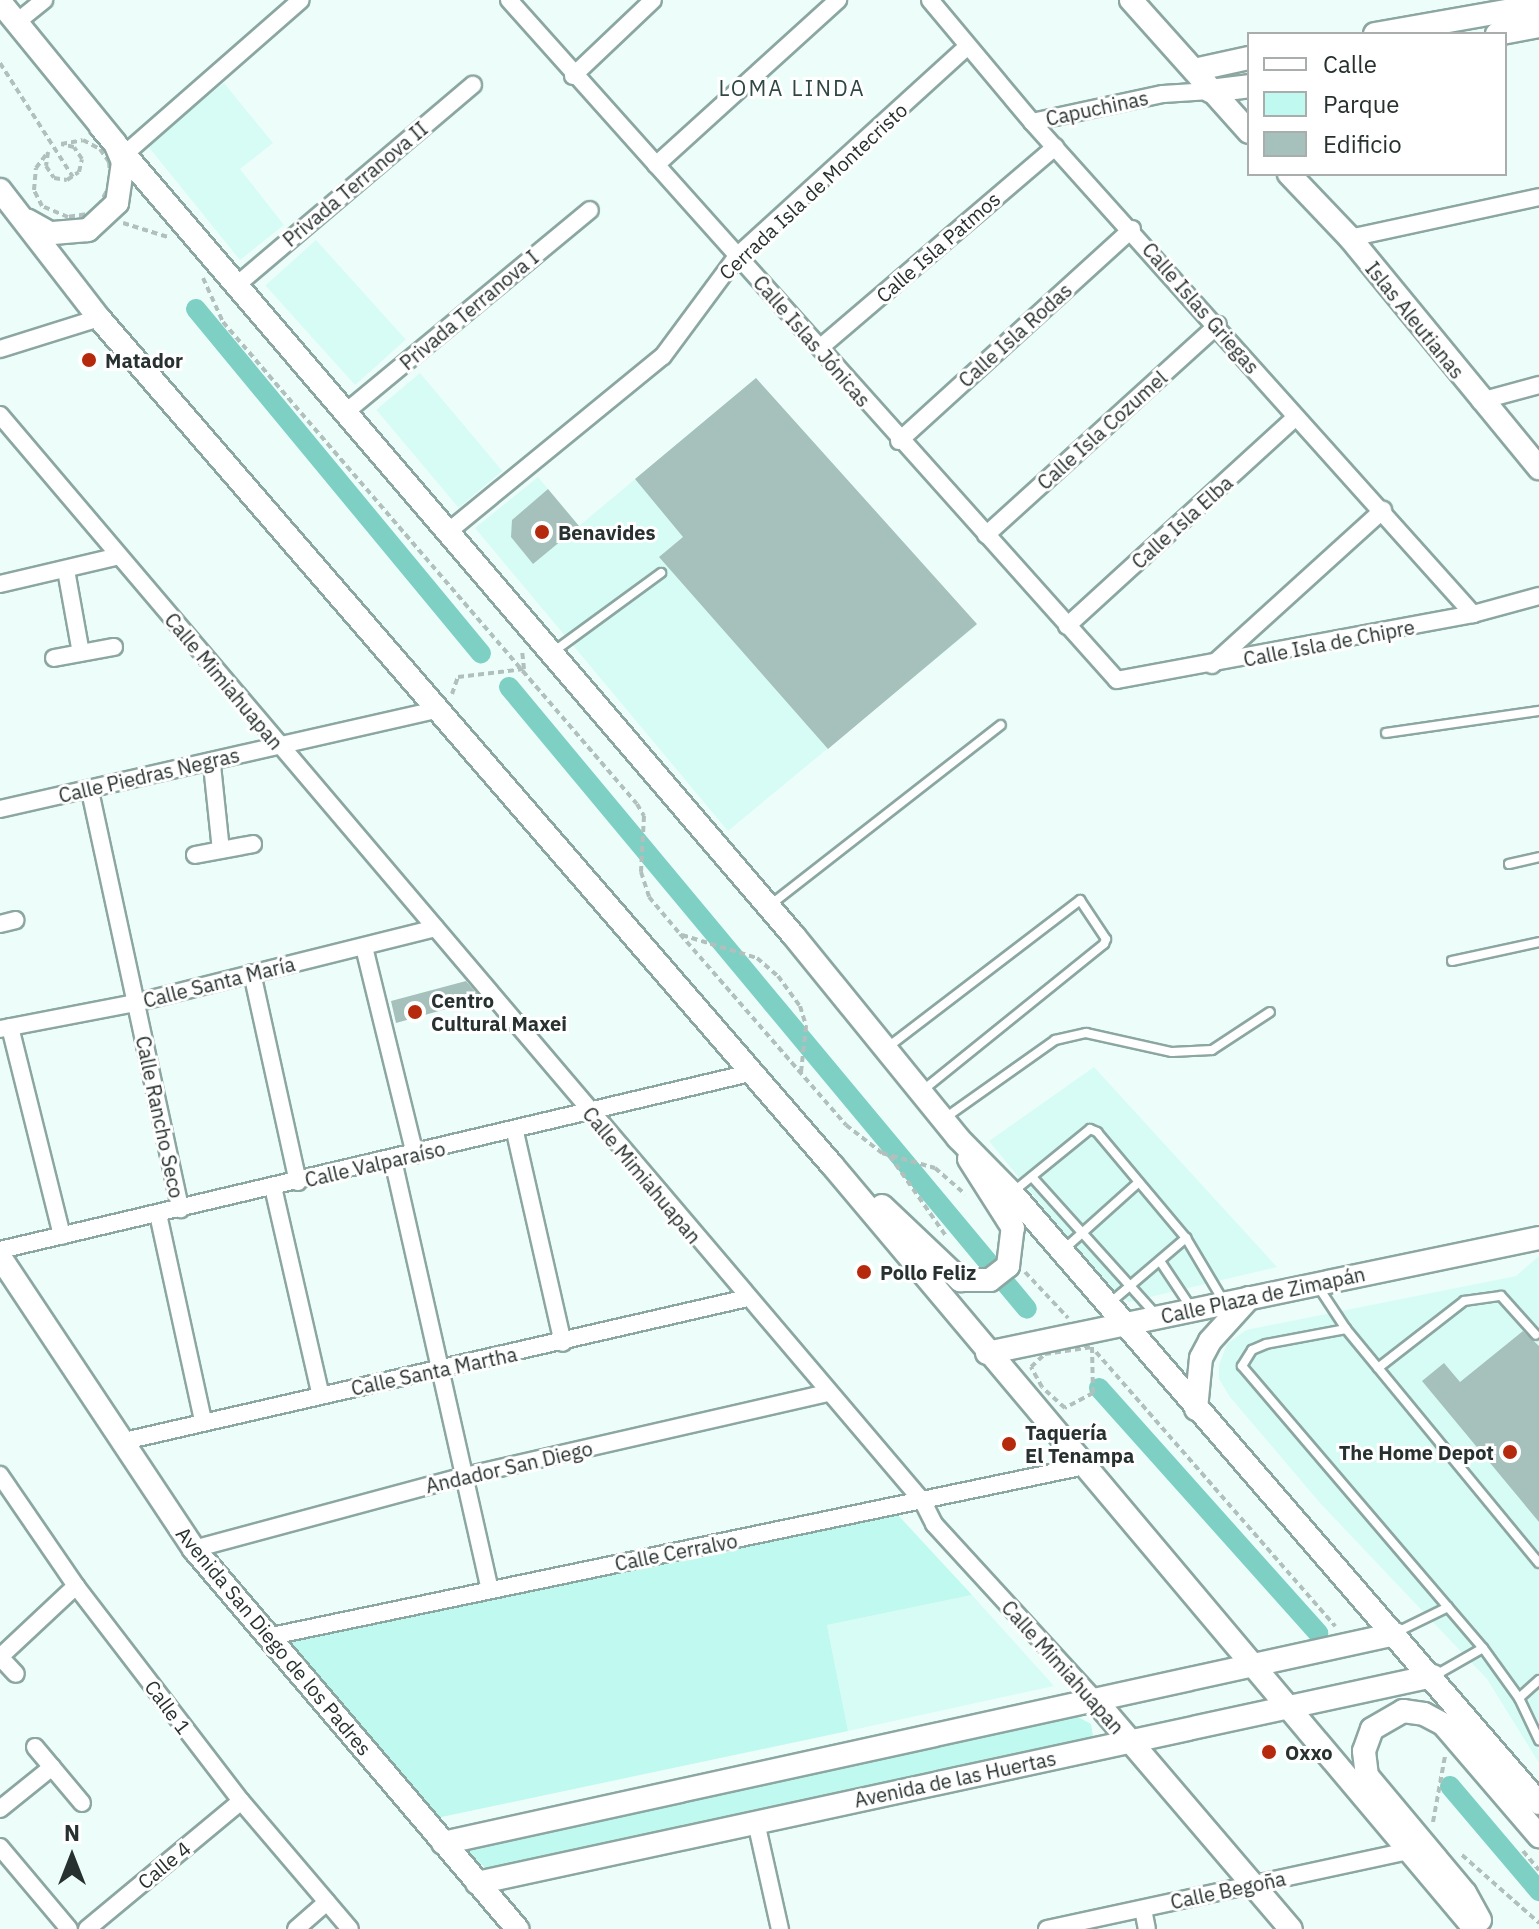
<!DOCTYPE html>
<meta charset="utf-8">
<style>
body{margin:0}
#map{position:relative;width:1539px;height:1929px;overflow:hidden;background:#edfefa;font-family:"IBM Plex Sans",sans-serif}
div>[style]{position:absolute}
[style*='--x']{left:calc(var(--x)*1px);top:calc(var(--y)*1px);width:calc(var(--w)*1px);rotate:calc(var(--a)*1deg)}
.built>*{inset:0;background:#d6fcf5;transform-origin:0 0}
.green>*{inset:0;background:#c0f9ef}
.canal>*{height:20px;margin:-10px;padding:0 10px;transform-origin:10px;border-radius:10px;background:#7dd0c3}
.building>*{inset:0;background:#a6c1bc}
.path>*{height:4px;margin-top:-2px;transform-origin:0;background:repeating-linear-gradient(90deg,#b1c0bd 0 6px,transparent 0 10px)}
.roads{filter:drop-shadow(2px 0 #8ca6a1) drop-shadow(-2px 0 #8ca6a1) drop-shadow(0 2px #8ca6a1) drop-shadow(0 -2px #8ca6a1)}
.lane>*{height:8px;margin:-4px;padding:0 4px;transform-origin:4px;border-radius:4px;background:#fff}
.street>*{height:16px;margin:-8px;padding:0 8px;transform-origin:8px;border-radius:8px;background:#fff}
.secondary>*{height:22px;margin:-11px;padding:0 11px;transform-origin:11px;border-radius:11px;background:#fff}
.dots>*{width:22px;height:22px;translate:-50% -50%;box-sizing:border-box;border:4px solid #fff;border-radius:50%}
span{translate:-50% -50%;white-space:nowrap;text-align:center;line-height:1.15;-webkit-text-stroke:6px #fff;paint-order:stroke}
.street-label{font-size:20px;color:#27312f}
.poi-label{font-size:20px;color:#27312f;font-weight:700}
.left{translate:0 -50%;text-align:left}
.right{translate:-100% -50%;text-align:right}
.neighbourhood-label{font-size:22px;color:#304743;letter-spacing:2px}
.legend{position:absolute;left:1247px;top:32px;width:260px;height:144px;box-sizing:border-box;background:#fff;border:2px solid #a9adac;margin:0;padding:10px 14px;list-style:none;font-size:24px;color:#27312f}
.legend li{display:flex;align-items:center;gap:16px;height:40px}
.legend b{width:40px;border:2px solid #a9adac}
.north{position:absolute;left:32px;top:1817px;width:80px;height:80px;-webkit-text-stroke:6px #fff;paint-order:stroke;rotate:0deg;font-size:22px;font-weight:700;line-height:32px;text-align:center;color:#27312f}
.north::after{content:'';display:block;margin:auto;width:28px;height:36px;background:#27312f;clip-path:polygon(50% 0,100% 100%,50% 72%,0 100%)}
</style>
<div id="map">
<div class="built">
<i style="clip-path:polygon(224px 83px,273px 143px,240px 169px,284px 225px,240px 260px,147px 145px)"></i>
<i style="left:316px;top:240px;width:134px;height:68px;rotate:48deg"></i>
<i style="left:420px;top:373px;width:128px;height:57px;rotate:50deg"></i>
<i style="clip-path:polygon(756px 378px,977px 625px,728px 831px,475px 528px,538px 477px,579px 526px)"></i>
<i style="clip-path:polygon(1094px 1067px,1277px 1267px,1129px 1302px,1103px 1281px,989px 1141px)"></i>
<i style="clip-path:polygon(1539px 1256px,1539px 1763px,1487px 1679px,1320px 1503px,1230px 1397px,1219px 1379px,1219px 1365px,1227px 1344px,1246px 1330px,1516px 1276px)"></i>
<i style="clip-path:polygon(972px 1595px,1054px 1686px,848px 1731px,827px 1625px)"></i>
</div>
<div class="green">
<i style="clip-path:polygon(897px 1514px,972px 1595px,827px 1625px,848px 1731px,432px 1819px,281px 1641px)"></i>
<i style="clip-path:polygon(1078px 1717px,1091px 1724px,1093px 1736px,1055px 1750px,490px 1872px,463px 1848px)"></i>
</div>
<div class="canal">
<i style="--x:196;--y:309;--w:447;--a:50.4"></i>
<i style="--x:509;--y:687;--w:809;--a:50.21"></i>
<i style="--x:1099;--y:1388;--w:329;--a:48.2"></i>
<i style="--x:1450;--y:1786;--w:138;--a:49.7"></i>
</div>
<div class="building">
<i style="clip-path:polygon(756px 378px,977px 624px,828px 749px,659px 557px,683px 537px,635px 479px)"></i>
<i style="clip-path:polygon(548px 489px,579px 526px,533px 564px,511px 537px,512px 520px)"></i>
<i style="clip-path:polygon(466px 981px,482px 999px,396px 1023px,391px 1001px)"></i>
<i style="clip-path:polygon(1523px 1331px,1539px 1346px,1539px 1522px,1422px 1381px,1444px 1363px,1460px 1382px)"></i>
</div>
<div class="path">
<i style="--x:0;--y:63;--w:135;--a:57.4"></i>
<i style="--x:83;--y:140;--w:19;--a:28"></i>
<i style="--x:100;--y:149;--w:16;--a:55"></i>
<i style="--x:109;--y:162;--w:21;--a:85"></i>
<i style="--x:111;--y:183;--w:34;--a:118"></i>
<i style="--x:95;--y:213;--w:27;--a:172"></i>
<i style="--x:68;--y:217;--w:28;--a:-157"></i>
<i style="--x:42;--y:206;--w:18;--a:-117"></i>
<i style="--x:34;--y:190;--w:22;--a:-85"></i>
<i style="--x:36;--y:168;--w:20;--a:-53"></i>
<i style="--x:48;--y:152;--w:14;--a:98"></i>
<i style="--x:46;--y:166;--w:14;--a:56"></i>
<i style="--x:54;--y:178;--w:13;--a:9"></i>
<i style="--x:67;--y:180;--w:14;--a:-34"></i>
<i style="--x:79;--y:172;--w:13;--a:-77"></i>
<i style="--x:82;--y:159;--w:14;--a:-124"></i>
<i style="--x:74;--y:147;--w:13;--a:-167"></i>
<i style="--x:61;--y:144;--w:22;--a:-10"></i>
<i style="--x:123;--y:223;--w:47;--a:17.3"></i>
<i style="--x:203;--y:278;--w:48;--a:65.6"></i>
<i style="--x:223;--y:322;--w:635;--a:49.34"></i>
<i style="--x:637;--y:804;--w:14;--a:60"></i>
<i style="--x:644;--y:816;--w:56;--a:93.1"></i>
<i style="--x:641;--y:872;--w:26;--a:72"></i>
<i style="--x:649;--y:897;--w:48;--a:50"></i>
<i style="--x:680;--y:934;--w:253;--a:49"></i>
<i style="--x:846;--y:1125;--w:46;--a:37.9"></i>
<i style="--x:882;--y:1153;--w:55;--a:15.8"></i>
<i style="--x:935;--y:1168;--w:40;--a:41"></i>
<i style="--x:452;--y:694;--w:18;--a:-71"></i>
<i style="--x:458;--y:677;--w:66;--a:-6.9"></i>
<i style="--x:524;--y:669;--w:19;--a:-96"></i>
<i style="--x:682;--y:935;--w:78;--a:17"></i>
<i style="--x:757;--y:958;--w:28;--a:41"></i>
<i style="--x:778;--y:976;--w:37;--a:54"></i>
<i style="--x:800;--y:1006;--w:21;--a:73"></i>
<i style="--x:806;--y:1026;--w:46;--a:96.2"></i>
<i style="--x:890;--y:1156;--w:98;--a:55"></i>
<i style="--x:1025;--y:1272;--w:63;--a:46.9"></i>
<i style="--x:1092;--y:1347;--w:46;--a:88.8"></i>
<i style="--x:1093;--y:1393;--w:32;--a:152"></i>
<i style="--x:1065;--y:1408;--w:31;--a:-138"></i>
<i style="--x:1042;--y:1387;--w:23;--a:-119"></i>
<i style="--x:1031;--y:1367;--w:19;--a:-43"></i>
<i style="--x:1045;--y:1354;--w:48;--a:-8.5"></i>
<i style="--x:1096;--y:1352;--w:364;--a:48.9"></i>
<i style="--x:1433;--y:1822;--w:67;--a:-79.7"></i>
<i style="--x:1523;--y:1851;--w:25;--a:50"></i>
<i style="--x:1462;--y:1855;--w:103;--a:41.4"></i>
</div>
<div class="roads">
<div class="lane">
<i style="--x:553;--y:652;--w:134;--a:-36.2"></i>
<i style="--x:1386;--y:733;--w:155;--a:-8.2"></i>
<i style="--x:1509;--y:864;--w:31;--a:-13"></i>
<i style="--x:769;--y:906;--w:294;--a:-38"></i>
<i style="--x:1452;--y:961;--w:89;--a:-12.3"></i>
<i style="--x:888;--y:1047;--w:242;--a:-37.4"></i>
<i style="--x:1080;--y:900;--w:47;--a:56.3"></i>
<i style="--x:1106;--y:939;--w:5;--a:112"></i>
<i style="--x:1104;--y:944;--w:233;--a:141.1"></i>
<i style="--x:945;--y:1118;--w:135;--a:-35.3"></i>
<i style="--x:1055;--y:1040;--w:32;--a:-13"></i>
<i style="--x:1086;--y:1033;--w:88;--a:12.5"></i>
<i style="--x:1172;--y:1052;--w:40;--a:-2.9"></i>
<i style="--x:1212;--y:1050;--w:69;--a:-33.2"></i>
<i style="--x:1032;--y:1177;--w:187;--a:48"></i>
<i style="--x:1014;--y:1191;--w:98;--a:-39.2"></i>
<i style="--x:1090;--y:1129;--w:8;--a:23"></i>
<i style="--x:1097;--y:1132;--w:138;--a:50"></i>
<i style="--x:1186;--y:1238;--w:74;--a:59.3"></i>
<i style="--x:1062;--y:1251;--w:103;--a:-41.9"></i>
<i style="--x:1160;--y:1261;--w:58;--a:56.3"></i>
<i style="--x:1319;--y:1288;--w:49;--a:56.6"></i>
<i style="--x:1346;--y:1329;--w:303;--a:50.5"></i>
<i style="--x:1111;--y:1302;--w:99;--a:-40.5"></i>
<i style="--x:1346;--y:1329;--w:81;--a:169.4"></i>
<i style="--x:1266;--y:1344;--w:15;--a:157"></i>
<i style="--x:1252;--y:1350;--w:19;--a:122"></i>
<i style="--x:1242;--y:1366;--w:371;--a:49.5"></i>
<i style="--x:1483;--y:1648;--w:62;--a:54.2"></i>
<i style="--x:1519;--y:1698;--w:47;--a:64.5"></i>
<i style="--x:1378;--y:1368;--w:109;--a:-37.9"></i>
<i style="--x:1464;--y:1301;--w:37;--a:-8"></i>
<i style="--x:1501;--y:1296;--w:52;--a:48.1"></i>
<i style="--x:1395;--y:1633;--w:59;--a:-26.1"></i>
<i style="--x:1434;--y:1676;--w:56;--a:-29.7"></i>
<i style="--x:1519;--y:1698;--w:27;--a:-42"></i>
</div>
<div class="street">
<i style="--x:509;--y:0;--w:912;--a:48.2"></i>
<i style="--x:1117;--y:680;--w:362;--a:-10.5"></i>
<i style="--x:1473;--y:614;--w:68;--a:-15.3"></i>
<i style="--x:930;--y:0;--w:159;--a:50.1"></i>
<i style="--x:1032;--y:122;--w:661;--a:48.13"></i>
<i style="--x:17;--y:22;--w:35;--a:-39"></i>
<i style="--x:573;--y:76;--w:110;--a:-43.5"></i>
<i style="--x:1032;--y:122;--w:134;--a:-12.1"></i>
<i style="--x:1163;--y:94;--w:47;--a:-3.7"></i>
<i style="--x:126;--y:153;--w:232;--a:-41.2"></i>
<i style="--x:656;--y:165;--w:246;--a:-42.2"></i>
<i style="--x:1350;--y:238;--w:193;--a:-12.2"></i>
<i style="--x:238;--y:284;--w:308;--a:-40.3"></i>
<i style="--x:821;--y:347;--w:308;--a:-40.5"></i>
<i style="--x:0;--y:349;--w:104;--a:-17.4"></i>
<i style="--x:1480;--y:401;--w:61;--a:-15.2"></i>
<i style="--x:347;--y:411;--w:315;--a:-39.6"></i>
<i style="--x:0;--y:415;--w:1426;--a:49.66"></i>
<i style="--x:923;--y:1502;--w:25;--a:63"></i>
<i style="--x:934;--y:1524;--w:240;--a:47.5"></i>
<i style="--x:899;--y:441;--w:315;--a:-42.3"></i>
<i style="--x:449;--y:531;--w:276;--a:-39.3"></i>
<i style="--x:663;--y:356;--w:124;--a:-53.5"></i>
<i style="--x:737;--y:256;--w:312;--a:-42.3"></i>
<i style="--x:986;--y:535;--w:313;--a:-42.2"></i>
<i style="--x:66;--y:570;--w:84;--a:79.8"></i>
<i style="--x:0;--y:584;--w:122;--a:-13.2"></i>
<i style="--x:1067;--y:626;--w:310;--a:-42.4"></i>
<i style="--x:54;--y:658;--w:61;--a:-10.4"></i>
<i style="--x:1212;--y:665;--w:231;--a:-42.2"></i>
<i style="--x:212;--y:765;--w:85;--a:84"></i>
<i style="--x:90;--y:791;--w:428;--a:77.8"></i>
<i style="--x:0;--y:809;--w:448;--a:-12.8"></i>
<i style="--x:195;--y:855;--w:59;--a:-10.7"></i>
<i style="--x:0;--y:924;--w:16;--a:-14"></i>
<i style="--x:364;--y:947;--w:214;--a:76.2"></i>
<i style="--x:252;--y:973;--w:214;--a:77.6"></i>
<i style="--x:10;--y:1027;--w:215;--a:76"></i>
<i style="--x:0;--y:1029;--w:137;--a:-10.9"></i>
<i style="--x:135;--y:1003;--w:310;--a:-14"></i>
<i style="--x:515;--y:1132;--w:216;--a:77.2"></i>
<i style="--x:393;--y:1160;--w:440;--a:77.3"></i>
<i style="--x:273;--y:1187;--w:214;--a:77.1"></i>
<i style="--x:158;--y:1214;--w:212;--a:77.7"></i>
<i style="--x:0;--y:1250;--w:771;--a:-13.28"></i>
<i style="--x:120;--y:1442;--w:643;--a:-12.93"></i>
<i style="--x:0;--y:1475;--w:135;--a:55.6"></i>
<i style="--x:76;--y:1586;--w:271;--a:52.5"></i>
<i style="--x:241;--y:1801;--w:168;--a:49.6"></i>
<i style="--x:194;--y:1549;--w:281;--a:-15.1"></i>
<i style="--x:465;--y:1476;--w:371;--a:-12.9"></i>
<i style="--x:267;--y:1637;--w:836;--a:-11.81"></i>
<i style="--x:0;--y:1657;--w:104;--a:-43.1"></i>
<i style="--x:0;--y:1657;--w:23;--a:47"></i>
<i style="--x:35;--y:1747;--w:73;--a:50"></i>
<i style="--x:0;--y:1809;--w:67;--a:-38.9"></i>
<i style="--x:756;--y:1822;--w:110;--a:77.4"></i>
<i style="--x:0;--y:1847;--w:107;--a:49.9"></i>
<i style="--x:1143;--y:1909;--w:20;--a:79"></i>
<i style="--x:87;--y:1929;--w:200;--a:-39.7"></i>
<i style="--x:296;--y:1929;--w:41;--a:-41.1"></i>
<i style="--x:1047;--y:1929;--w:370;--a:-12.2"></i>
</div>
<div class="secondary">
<i style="--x:1131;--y:0;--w:177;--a:48.2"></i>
<i style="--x:0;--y:2;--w:182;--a:50.8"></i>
<i style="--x:115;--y:143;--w:21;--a:67"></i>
<i style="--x:123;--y:162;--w:41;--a:98.3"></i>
<i style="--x:117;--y:203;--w:40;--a:137"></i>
<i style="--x:88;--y:230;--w:38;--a:175"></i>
<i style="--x:50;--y:233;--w:25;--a:-151"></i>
<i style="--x:1375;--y:34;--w:167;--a:-10"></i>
<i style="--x:1497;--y:34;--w:43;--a:-10.8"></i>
<i style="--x:1194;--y:70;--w:56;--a:-12.3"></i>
<i style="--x:1210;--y:91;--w:39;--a:-7"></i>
<i style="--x:101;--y:127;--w:1065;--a:49.42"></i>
<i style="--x:794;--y:936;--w:260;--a:50.9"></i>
<i style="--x:958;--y:1138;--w:77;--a:45.5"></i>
<i style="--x:1012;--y:1193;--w:806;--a:49.18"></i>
<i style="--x:1289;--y:174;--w:88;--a:46.4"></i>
<i style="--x:1350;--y:238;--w:298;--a:50.6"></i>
<i style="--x:0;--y:190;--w:162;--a:52.3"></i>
<i style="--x:99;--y:318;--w:1120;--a:49.13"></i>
<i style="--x:832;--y:1165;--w:999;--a:49.92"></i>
<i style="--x:882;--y:1206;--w:108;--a:43.5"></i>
<i style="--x:960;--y:1280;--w:30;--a:0"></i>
<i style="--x:990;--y:1280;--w:23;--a:-38"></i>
<i style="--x:1008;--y:1266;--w:38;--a:-83"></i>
<i style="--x:1013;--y:1228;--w:82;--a:-122.5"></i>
<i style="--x:0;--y:1257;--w:351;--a:56.4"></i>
<i style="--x:194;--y:1549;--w:499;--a:49.6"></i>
<i style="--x:987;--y:1353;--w:564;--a:-11.77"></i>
<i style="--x:1196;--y:1409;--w:51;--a:-84.4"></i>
<i style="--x:1201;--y:1358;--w:19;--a:-62"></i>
<i style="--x:1210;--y:1341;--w:58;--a:-47.8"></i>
<i style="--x:1096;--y:1701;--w:300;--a:49.5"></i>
<i style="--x:443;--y:1843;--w:975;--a:-12.38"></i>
<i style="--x:477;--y:1883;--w:978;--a:-12.22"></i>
<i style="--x:1480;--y:1920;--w:31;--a:-119"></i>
<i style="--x:1465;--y:1893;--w:153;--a:-129.9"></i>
<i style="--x:1367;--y:1776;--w:25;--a:-97"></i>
<i style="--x:1364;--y:1751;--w:23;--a:-70"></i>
<i style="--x:1372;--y:1729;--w:36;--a:-30"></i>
<i style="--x:1403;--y:1711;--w:21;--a:8"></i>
<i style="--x:1424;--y:1714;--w:21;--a:28"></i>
<i style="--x:1443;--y:1724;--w:148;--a:49.4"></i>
</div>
</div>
<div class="dots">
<i style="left:89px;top:360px;background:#b5290c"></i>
<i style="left:542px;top:532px;background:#b5290c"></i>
<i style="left:415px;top:1012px;background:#b5290c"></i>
<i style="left:864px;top:1272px;background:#b5290c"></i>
<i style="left:1009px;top:1444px;background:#b5290c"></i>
<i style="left:1510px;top:1452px;background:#b5290c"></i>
<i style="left:1269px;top:1752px;background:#b5290c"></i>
</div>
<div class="street-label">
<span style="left:1097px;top:108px;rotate:-12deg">Capuchinas</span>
<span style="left:355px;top:184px;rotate:-40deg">Privada Terranova II</span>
<span style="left:813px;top:191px;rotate:-43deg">Cerrada Isla de Montecristo</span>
<span style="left:938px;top:247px;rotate:-41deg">Calle Isla Patmos</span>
<span style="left:1201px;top:308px;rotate:49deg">Calle Islas Griegas</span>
<span style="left:469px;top:310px;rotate:-40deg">Privada Terranova I</span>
<span style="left:1415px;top:320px;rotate:51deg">Islas Aleutianas</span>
<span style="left:1015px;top:335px;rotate:-42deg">Calle Isla Rodas</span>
<span style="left:812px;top:341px;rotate:49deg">Calle Islas Jónicas</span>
<span style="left:1102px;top:430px;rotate:-42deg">Calle Isla Cozumel</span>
<span style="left:1182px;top:522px;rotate:-42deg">Calle Isla Elba</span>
<span style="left:1329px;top:643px;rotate:-11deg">Calle Isla de Chipre</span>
<span style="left:224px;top:681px;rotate:50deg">Calle Mimiahuapan</span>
<span style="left:149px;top:775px;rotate:-13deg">Calle Piedras Negras</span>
<span style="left:219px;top:982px;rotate:-14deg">Calle Santa María</span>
<span style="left:160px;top:1117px;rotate:78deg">Calle Rancho Seco</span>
<span style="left:375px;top:1164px;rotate:-13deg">Calle Valparaíso</span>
<span style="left:642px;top:1175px;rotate:50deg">Calle Mimiahuapan</span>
<span style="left:1263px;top:1295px;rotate:-12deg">Calle Plaza de Zimapán</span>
<span style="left:434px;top:1371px;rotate:-12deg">Calle Santa Martha</span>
<span style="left:509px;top:1467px;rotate:-13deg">Andador San Diego</span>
<span style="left:676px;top:1552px;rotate:-11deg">Calle Cerralvo</span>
<span style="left:274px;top:1641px;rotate:50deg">Avenida San Diego de los Padres</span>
<span style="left:1063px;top:1667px;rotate:48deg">Calle Mimiahuapan</span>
<span style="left:168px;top:1707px;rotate:53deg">Calle 1</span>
<span style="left:955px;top:1779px;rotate:-12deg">Avenida de las Huertas</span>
<span style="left:164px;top:1865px;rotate:-40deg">Calle 4</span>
<span style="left:1228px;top:1890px;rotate:-12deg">Calle Begoña</span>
</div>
<div class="poi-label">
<span class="left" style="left:105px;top:360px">Matador</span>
<span class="left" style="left:558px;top:532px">Benavides</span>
<span class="left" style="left:431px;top:1012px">Centro<br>Cultural Maxei</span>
<span class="left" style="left:880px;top:1272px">Pollo Feliz</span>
<span class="left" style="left:1025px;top:1444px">Taquería<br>El Tenampa</span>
<span class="right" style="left:1494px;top:1452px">The Home Depot</span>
<span class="left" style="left:1285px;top:1752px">Oxxo</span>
</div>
<div class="neighbourhood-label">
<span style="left:792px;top:88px">LOMA LINDA</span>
</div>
<ul class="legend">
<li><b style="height:10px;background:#fff"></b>Calle</li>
<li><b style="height:22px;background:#c0f9ef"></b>Parque</li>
<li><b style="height:22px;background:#a6c1bc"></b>Edificio</li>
</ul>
<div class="north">N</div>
</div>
